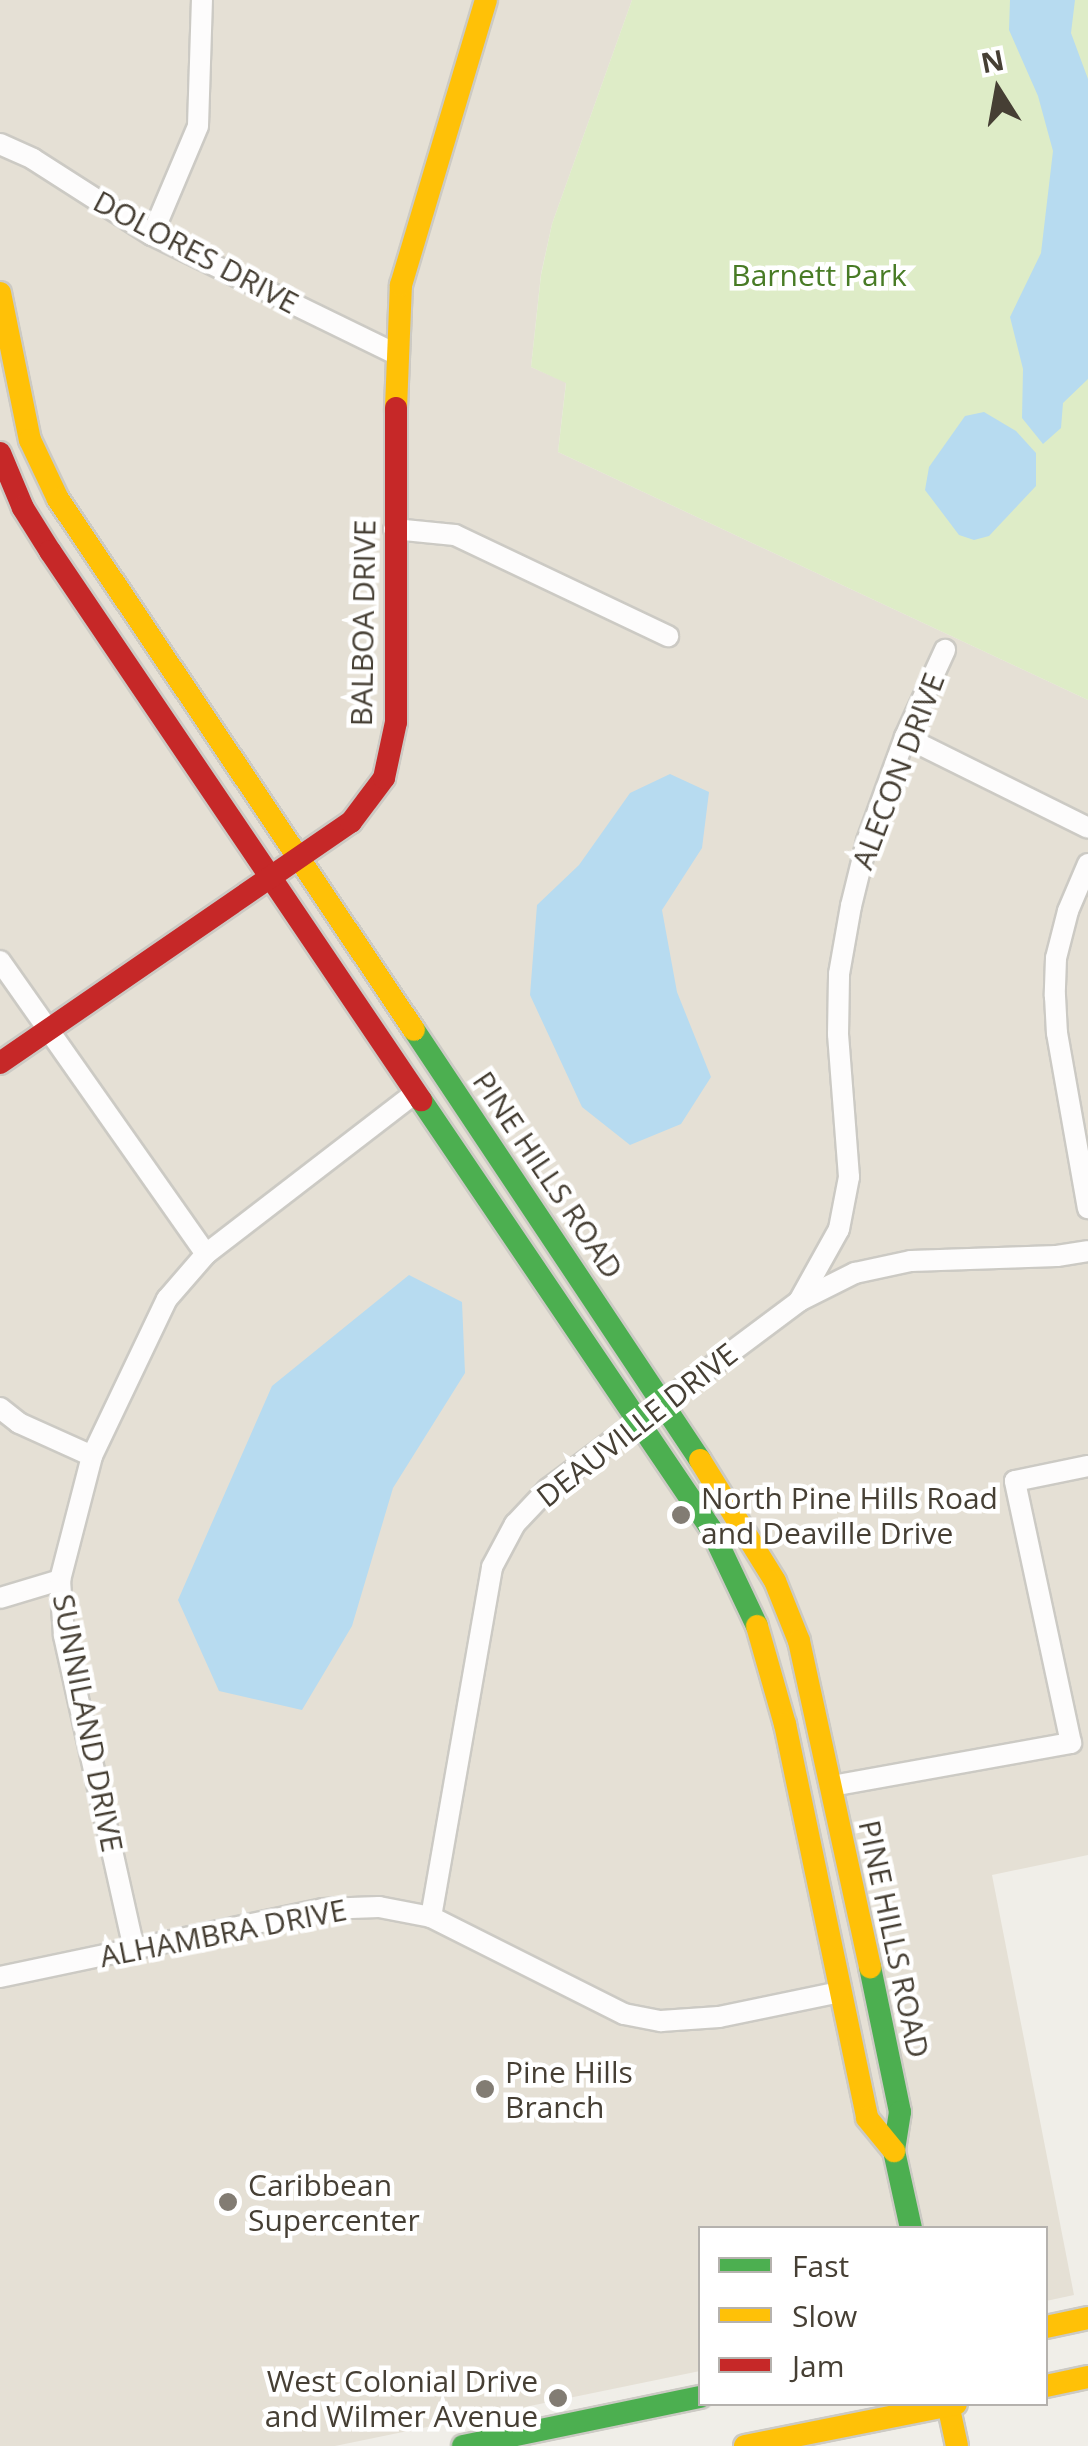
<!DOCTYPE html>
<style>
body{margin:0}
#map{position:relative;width:1088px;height:2446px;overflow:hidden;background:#f0eee8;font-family:"Open Sans",sans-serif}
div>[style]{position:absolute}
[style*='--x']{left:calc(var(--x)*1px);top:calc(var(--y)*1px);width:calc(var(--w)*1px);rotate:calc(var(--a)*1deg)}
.residential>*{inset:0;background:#e5e0d5}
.green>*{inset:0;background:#deecc7}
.water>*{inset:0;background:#b7dbf0}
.roads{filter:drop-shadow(2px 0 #cccac4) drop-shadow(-2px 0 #cccac4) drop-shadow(0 2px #cccac4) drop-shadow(0 -2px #cccac4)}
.street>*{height:20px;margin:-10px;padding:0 10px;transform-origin:10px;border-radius:10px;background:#fdfcfc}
.fast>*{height:22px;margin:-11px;padding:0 11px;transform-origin:11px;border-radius:11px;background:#4caf50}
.slow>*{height:22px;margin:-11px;padding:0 11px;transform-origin:11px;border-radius:11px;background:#ffc107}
.jam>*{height:22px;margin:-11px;padding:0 11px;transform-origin:11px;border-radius:11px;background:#c62828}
.dots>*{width:28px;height:28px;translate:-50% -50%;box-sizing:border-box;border:5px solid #fff;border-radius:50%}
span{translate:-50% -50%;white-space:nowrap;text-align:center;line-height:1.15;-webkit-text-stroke:9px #fff;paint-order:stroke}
.street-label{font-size:30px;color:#463f34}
.park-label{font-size:30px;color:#487b25}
.poi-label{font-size:30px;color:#463f34}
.left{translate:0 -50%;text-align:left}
.right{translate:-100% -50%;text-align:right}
.legend{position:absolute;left:698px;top:2226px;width:350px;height:180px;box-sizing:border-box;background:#fff;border:2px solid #b5b2ae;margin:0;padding:12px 18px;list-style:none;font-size:30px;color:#463f34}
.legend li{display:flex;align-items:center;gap:20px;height:50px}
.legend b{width:50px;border:2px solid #b5b2ae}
.north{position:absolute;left:948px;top:40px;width:100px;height:100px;-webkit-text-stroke:8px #fff;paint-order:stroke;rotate:349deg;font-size:28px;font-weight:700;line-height:40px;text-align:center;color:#463f34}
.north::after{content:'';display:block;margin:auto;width:35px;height:45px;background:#463f34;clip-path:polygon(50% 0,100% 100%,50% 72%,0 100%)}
</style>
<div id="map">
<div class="residential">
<i style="clip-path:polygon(0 0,632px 0,552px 224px,541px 274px,531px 367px,566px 382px,558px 452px,1088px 700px,1088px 1855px,992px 1875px,1074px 2295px,1046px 2301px,1046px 2228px,700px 2228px,700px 2371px,335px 2446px,0 2446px)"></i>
</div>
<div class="green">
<i style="clip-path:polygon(632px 0,1088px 0,1088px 700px,558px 452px,566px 383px,531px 367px,541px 275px,552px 224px)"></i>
</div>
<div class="water">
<i style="clip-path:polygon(1010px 0,1075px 0,1071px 33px,1088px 79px,1088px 379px,1063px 403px,1061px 428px,1043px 444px,1022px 418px,1023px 369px,1010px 317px,1041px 253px,1053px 151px,1038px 96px,1009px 30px)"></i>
<i style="clip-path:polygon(984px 412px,1016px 431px,1036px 453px,1036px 486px,989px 536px,974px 540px,959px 535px,925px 490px,929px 467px,965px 416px)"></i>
<i style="clip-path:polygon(670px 774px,709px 792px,702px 848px,662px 910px,677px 992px,711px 1077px,681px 1124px,630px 1145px,582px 1107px,530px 995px,537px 905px,579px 865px,630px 793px)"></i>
<i style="clip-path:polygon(409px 1275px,462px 1302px,465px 1373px,393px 1488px,352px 1626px,302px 1710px,219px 1691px,178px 1600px,272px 1386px)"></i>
</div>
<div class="roads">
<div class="street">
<i style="--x:0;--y:144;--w:36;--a:24"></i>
<i style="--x:33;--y:159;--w:141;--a:32.6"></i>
<i style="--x:152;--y:235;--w:271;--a:26"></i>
<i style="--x:152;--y:235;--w:118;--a:-67.1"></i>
<i style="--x:198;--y:126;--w:126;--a:-88.2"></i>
<i style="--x:394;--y:529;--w:61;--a:5.6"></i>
<i style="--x:455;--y:535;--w:236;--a:25.4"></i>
<i style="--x:905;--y:737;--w:204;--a:26.4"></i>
<i style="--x:1088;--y:864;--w:51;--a:113.1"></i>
<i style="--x:1068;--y:911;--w:49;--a:104.3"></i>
<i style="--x:1056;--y:958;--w:38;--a:92"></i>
<i style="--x:1055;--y:996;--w:37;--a:87"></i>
<i style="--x:1057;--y:1033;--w:178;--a:80"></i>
<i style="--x:0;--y:961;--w:358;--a:54.9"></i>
<i style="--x:799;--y:1301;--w:82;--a:-60.9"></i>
<i style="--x:839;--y:1229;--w:53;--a:-79.1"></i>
<i style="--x:849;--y:1177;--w:143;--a:-94.4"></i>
<i style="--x:838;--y:1034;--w:60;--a:-89"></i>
<i style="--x:839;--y:974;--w:69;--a:-80"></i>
<i style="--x:851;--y:906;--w:67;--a:-76.2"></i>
<i style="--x:867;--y:841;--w:111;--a:-69.9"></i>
<i style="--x:905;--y:737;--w:96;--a:-65.3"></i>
<i style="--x:0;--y:1408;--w:24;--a:38"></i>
<i style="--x:19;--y:1423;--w:80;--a:24.3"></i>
<i style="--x:0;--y:1598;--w:63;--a:-16.7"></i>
<i style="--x:832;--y:1786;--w:243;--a:-10.2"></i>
<i style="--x:1071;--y:1743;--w:268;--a:-102.1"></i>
<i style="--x:1015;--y:1481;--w:75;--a:-11.6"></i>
<i style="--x:431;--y:1917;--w:355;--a:-80.1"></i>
<i style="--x:492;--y:1567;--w:49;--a:-61.9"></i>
<i style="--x:515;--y:1524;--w:48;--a:-46.7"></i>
<i style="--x:548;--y:1489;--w:314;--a:-36.8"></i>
<i style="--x:799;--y:1301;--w:63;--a:-26.6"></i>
<i style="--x:855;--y:1273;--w:57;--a:-12.1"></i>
<i style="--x:911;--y:1261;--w:146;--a:-2"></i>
<i style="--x:1057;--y:1256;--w:31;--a:-9"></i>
<i style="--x:134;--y:1949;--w:322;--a:-102.6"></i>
<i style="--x:64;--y:1635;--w:55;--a:-94.2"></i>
<i style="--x:60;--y:1580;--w:128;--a:-75.5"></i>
<i style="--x:92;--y:1456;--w:174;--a:-64.5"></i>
<i style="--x:167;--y:1299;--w:60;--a:-49.1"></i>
<i style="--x:206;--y:1254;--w:264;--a:-37.6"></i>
<i style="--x:0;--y:1977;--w:330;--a:-11.9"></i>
<i style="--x:323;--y:1909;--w:56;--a:-2"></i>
<i style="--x:379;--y:1907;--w:53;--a:10.9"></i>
<i style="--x:431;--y:1917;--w:216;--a:26.7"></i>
<i style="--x:624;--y:2014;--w:38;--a:11"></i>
<i style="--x:661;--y:2021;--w:58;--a:-3.9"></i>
<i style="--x:719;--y:2017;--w:124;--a:-11.7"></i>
</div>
<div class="fast">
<i style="--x:414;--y:1030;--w:516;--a:56.37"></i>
<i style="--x:421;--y:1100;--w:518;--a:55.94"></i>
<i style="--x:711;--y:1529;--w:107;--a:64.6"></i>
<i style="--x:870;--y:1967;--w:148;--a:78.3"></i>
<i style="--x:900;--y:2112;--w:39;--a:99"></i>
<i style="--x:894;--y:2151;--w:79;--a:77.6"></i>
<i style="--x:463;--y:2446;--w:242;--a:-11.7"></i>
</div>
<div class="slow">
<i style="--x:0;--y:293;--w:150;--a:78.5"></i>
<i style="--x:30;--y:440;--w:65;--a:64.6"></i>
<i style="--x:58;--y:499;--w:639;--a:56.16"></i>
<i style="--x:396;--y:408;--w:123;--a:-87.7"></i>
<i style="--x:401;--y:285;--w:297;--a:-73.4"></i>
<i style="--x:700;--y:1460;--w:142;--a:58.2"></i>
<i style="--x:775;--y:1581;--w:65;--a:68.2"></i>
<i style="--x:799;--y:1641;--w:334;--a:77.7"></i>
<i style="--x:757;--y:1626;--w:102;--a:74.1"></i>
<i style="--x:785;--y:1724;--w:402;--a:78.2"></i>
<i style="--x:867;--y:2118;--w:43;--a:50.7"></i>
<i style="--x:1046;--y:2327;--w:43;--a:-12.1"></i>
<i style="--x:1046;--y:2386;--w:43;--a:-12.1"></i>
<i style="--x:948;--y:2404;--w:43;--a:77.9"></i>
<i style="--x:745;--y:2446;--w:215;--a:-11.3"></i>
</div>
<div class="jam">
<i style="--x:0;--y:453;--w:60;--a:67.3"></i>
<i style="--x:23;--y:508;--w:51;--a:57.9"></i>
<i style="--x:50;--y:551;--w:663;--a:55.95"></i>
<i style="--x:0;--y:1063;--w:426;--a:-34.5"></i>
<i style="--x:351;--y:822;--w:55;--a:-53.1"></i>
<i style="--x:384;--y:778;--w:57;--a:-77.9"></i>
<i style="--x:396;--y:722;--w:314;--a:-90"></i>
</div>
</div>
<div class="dots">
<i style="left:681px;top:1515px;background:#827c73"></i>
<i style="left:485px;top:2089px;background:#827c73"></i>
<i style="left:228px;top:2202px;background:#827c73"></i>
<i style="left:558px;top:2398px;background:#827c73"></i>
</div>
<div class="street-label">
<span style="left:196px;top:252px;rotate:28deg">DOLORES DRIVE</span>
<span style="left:363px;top:623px;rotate:-89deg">BALBOA DRIVE</span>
<span style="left:898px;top:771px;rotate:-69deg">ALECON DRIVE</span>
<span style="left:548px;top:1175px;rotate:56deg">PINE HILLS ROAD</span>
<span style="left:637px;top:1425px;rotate:-38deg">DEAUVILLE DRIVE</span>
<span style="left:88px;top:1723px;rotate:79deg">SUNNILAND DRIVE</span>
<span style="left:223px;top:1933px;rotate:-11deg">ALHAMBRA DRIVE</span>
<span style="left:894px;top:1939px;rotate:78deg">PINE HILLS ROAD</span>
</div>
<div class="park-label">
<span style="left:819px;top:275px">Barnett Park</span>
</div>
<div class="poi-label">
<span class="left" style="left:701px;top:1515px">North Pine Hills Road<br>and Deaville Drive</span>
<span class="left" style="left:505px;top:2089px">Pine Hills<br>Branch</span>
<span class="left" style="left:248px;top:2202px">Caribbean<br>Supercenter</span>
<span class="right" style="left:538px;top:2398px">West Colonial Drive<br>and Wilmer Avenue</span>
</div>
<ul class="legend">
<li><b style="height:12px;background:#4caf50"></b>Fast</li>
<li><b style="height:12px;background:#ffc107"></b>Slow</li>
<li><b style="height:12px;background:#c62828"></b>Jam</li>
</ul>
<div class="north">N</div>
</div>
